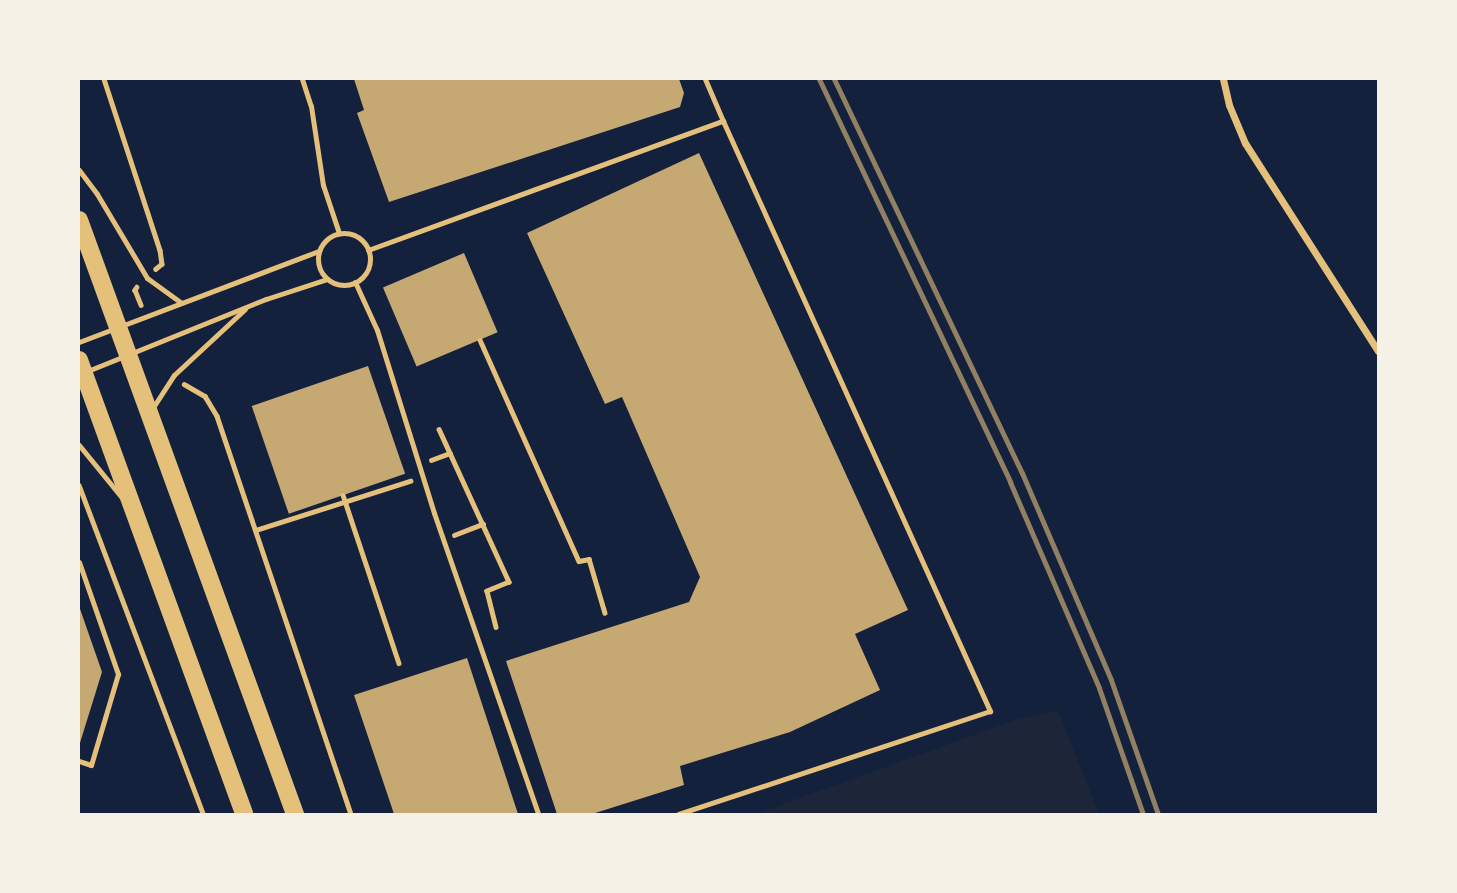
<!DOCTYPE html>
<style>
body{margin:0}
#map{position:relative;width:1457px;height:893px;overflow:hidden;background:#14213d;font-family:Karla,sans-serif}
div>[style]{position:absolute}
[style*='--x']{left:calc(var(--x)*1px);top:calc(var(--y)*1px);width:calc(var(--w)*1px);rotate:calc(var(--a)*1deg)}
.green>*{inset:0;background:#1d2539}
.building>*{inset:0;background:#c6a872;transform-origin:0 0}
.path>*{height:4.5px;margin:-2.25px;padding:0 2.25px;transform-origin:2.25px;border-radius:2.25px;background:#e5c07b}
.service>*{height:5px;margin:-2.5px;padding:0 2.5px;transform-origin:2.5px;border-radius:2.5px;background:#e5c07b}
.service>.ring{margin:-2.5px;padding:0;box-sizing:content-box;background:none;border:5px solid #e5c07b;border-radius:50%}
.minor>*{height:7px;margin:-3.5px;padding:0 3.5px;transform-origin:3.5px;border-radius:3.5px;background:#e5c07b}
.primary>*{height:18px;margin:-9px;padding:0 9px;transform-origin:9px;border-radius:9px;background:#e5c07b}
.rail>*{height:5px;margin:-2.5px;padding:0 2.5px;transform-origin:2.5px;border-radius:2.5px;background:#918062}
span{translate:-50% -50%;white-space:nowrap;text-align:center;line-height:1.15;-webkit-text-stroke:5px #f6f1e7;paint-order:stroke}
.frame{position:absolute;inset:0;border:80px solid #f6f1e7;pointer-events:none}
</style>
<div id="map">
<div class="green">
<i style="clip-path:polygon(1058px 710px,1099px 814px,756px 814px,1015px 720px)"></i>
</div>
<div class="building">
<i style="clip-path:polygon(354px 79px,679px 79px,684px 93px,680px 107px,389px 202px,357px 113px,364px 110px)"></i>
<i style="clip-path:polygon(699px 153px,908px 610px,855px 634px,880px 690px,790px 732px,680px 766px,684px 785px,592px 814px,557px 814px,506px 661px,689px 602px,700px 577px,622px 397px,605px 404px,527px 233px)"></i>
<i style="left:464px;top:253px;width:86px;height:88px;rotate:67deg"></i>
<i style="left:368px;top:366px;width:114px;height:123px;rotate:71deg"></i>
<i style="clip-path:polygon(79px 606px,102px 672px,79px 746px)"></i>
<i style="clip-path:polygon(467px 658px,518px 814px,394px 814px,354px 695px)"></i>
</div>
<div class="path">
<i style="--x:104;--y:79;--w:180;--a:71.9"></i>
<i style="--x:160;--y:250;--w:14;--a:82"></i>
<i style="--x:162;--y:264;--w:8;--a:140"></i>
<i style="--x:137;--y:287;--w:4;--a:124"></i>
<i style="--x:135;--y:290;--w:16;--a:68"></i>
<i style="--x:480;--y:340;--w:242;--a:65.9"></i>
<i style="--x:579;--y:561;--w:10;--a:-11"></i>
<i style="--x:589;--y:559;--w:56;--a:73.5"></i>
<i style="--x:184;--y:384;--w:24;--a:30"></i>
<i style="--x:205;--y:396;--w:23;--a:59"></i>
<i style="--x:217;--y:416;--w:420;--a:71.4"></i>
<i style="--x:439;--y:429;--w:168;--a:65.4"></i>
<i style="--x:509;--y:582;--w:24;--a:158"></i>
<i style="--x:487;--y:591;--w:37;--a:76"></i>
<i style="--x:431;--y:460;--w:20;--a:-20"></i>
<i style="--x:79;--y:485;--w:352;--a:69.3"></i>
<i style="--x:343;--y:495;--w:177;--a:71.6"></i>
<i style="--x:256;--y:530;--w:162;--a:-17.7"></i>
<i style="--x:454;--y:535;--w:31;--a:-21"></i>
</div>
<div class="service">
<i style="--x:302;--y:79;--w:28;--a:72"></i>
<i style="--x:311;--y:106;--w:80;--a:81.4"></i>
<i style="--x:323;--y:185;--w:51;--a:71.6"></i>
<i style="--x:705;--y:79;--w:46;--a:66.8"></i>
<i style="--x:79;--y:170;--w:30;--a:53"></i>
<i style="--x:97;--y:194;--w:98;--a:59.2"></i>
<i style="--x:147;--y:278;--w:41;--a:36"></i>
<i class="ring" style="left:318px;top:233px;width:47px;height:47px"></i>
<i style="--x:368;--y:250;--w:378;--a:-20"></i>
<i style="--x:723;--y:121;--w:648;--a:65.65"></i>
<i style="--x:990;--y:711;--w:328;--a:161.7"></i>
<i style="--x:355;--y:282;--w:53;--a:65.4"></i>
<i style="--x:377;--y:330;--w:192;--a:72.7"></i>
<i style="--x:434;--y:513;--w:318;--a:70.9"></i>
<i style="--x:79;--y:342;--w:257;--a:-20.8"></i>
<i style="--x:85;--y:372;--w:195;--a:-22"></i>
<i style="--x:266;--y:299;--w:64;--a:-18.2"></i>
<i style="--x:152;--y:409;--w:40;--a:-57.1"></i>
<i style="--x:174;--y:375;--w:97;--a:-42.9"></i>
<i style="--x:79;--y:445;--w:70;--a:50.8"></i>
<i style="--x:79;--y:562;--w:119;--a:70.8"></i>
<i style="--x:118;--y:674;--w:95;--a:106.5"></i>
<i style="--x:91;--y:765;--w:13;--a:-162"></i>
</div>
<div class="minor">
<i style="--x:1223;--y:79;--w:27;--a:77"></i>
<i style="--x:1229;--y:105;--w:41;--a:67.2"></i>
<i style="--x:1245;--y:143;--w:247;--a:57.4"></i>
</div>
<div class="primary">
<i style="--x:79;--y:220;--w:632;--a:70.02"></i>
<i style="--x:79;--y:360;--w:483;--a:70"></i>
</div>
<div class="rail">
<i style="--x:819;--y:79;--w:446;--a:64.6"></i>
<i style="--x:1010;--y:482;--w:224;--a:66.6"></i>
<i style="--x:1099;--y:688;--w:133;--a:70.8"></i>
<i style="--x:834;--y:79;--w:437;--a:64.5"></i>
<i style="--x:1022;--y:473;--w:225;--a:66.7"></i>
<i style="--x:1111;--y:680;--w:142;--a:70.7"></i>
</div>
<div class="frame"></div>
</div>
